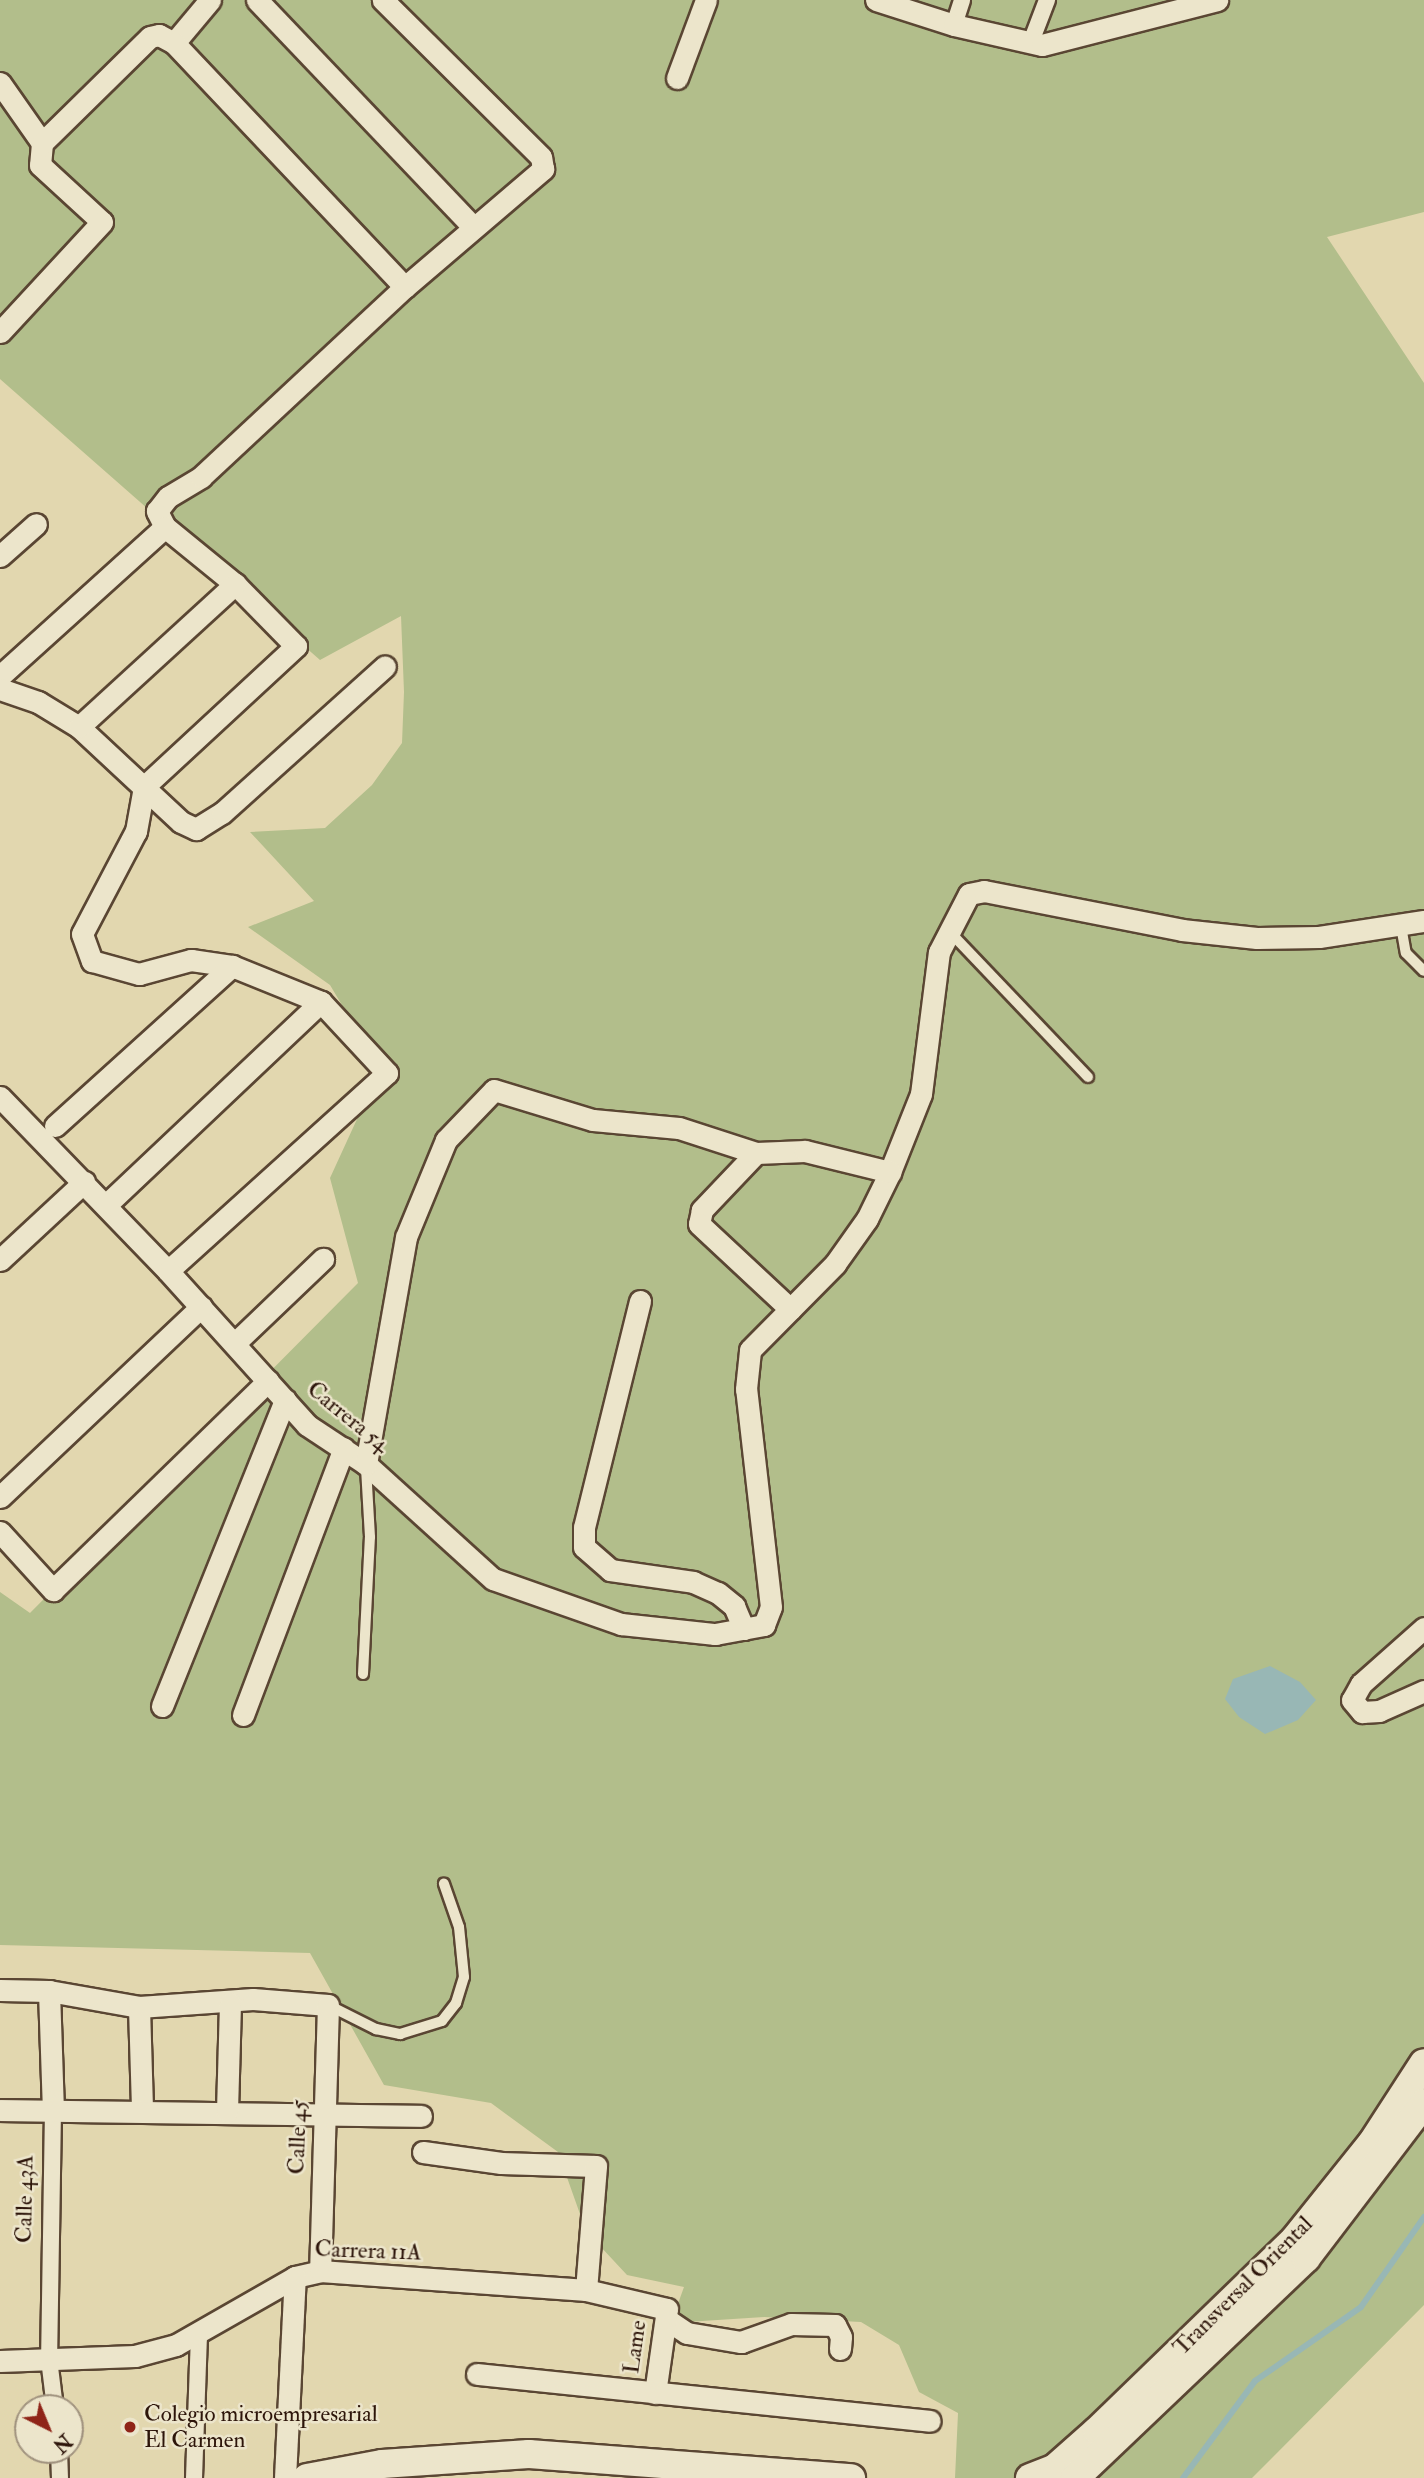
<!DOCTYPE html>
<style>
body{margin:0}
#map{position:relative;width:1424px;height:2478px;overflow:hidden;background:#e2d7af;font-family:"IM FELL Double Pica",serif}
div>[style]{position:absolute}
[style*='--x']{left:calc(var(--x)*1px);top:calc(var(--y)*1px);width:calc(var(--w)*1px);rotate:calc(var(--a)*1deg)}
.green>*{inset:0;background:#b2be8b}
.water>*{inset:0;background:#98b7b5}
.stream>*{height:6px;margin:-3px;padding:0 3px;transform-origin:3px;border-radius:3px;background:#98b7b5}
.roads{filter:drop-shadow(2px 0 #5a4633) drop-shadow(-2px 0 #5a4633) drop-shadow(0 2px #5a4633) drop-shadow(0 -2px #5a4633)}
.service>*{height:10px;margin:-5px;padding:0 5px;transform-origin:5px;border-radius:5px;background:#ece5cb}
.pedestrian>*{height:16px;margin:-8px;padding:0 8px;transform-origin:8px;border-radius:8px;background:#ece5cb}
.minor>*{height:21px;margin:-10.5px;padding:0 10.5px;transform-origin:10.5px;border-radius:10.5px;background:#ece5cb}
.secondary>*{height:28px;margin:-14px;padding:0 14px;transform-origin:14px;border-radius:14px;background:#ece5cb}
.dots>*{width:19px;height:19px;translate:-50% -50%;box-sizing:border-box;border:4px solid #ece5cb;border-radius:50%}
span{translate:-50% -50%;white-space:nowrap;text-align:center;line-height:1.15;-webkit-text-stroke:5px #ece5cb;paint-order:stroke}
.street-label{font-size:23px;color:#2d150a}
.poi-label{font-size:23px;color:#2d150a}
.left{translate:0 -50%;text-align:left}
.north{position:absolute;left:14px;top:2394px;width:70px;height:70px;box-sizing:border-box;background:#ece5cb;border:2px solid #a0927e;border-radius:50%;rotate:137deg;font-size:19px;font-weight:700;line-height:28px;text-align:center;color:#2d150a}
.north::after{content:'';display:block;margin:auto;width:24px;height:32px;background:#8f2418;clip-path:polygon(50% 0,100% 100%,50% 72%,0 100%)}
</style>
<div id="map">
<div class="green">
<i style="clip-path:polygon(0 0,1424px 0,1424px 212px,1327px 237px,1424px 383px,1424px 2305px,1252px 2478px,955px 2478px,958px 2413px,919px 2392px,899px 2345px,861px 2322px,764px 2317px,671px 2323px,684px 2287px,627px 2275px,586px 2231px,558px 2152px,491px 2103px,384px 2085px,310px 1953px,0 1945px,0 1592px,30px 1613px,358px 1283px,330px 1178px,380px 1069px,330px 985px,248px 927px,314px 901px,250px 832px,325px 828px,372px 785px,402px 743px,404px 692px,401px 616px,320px 660px,0 379px)"></i>
</div>
<div class="water">
<i style="clip-path:polygon(1270px 1666px,1300px 1682px,1316px 1700px,1298px 1720px,1265px 1734px,1239px 1717px,1225px 1699px,1233px 1679px)"></i>
</div>
<div class="stream">
<i style="--x:1183;--y:2478;--w:121;--a:-53.4"></i>
<i style="--x:1255;--y:2381;--w:129;--a:-34.9"></i>
<i style="--x:1361;--y:2307;--w:110;--a:-55"></i>
</div>
<div class="roads">
<div class="service">
<i style="--x:1401;--y:926;--w:27;--a:80"></i>
<i style="--x:1406;--y:953;--w:25;--a:45"></i>
<i style="--x:948;--y:930;--w:203;--a:46.4"></i>
<i style="--x:363;--y:1674;--w:137;--a:-87.1"></i>
<i style="--x:370;--y:1537;--w:70;--a:-93.3"></i>
<i style="--x:328;--y:2005;--w:54;--a:26.6"></i>
<i style="--x:376;--y:2029;--w:25;--a:12"></i>
<i style="--x:400;--y:2034;--w:44;--a:-17.2"></i>
<i style="--x:442;--y:2021;--w:23;--a:-52"></i>
<i style="--x:456;--y:2003;--w:27;--a:-73"></i>
<i style="--x:464;--y:1977;--w:50;--a:-95.7"></i>
<i style="--x:459;--y:1927;--w:46;--a:-109.2"></i>
</div>
<div class="pedestrian">
<i style="--x:954;--y:25;--w:26;--a:-72"></i>
<i style="--x:1031;--y:42;--w:45;--a:-69.1"></i>
<i style="--x:53;--y:2110;--w:249;--a:90.9"></i>
<i style="--x:49;--y:2359;--w:49;--a:83"></i>
<i style="--x:59;--y:2450;--w:28;--a:88"></i>
<i style="--x:194;--y:2478;--w:145;--a:-88"></i>
</div>
<div class="minor">
<i style="--x:257;--y:0;--w:313;--a:46.4"></i>
<i style="--x:876;--y:0;--w:82;--a:17.8"></i>
<i style="--x:954;--y:25;--w:90;--a:12.8"></i>
<i style="--x:1042;--y:45;--w:181;--a:-14.4"></i>
<i style="--x:174;--y:43;--w:56;--a:-50.1"></i>
<i style="--x:677;--y:78;--w:83;--a:-69.6"></i>
<i style="--x:0;--y:83;--w:73;--a:55"></i>
<i style="--x:42;--y:143;--w:22;--a:95"></i>
<i style="--x:40;--y:165;--w:84;--a:42.6"></i>
<i style="--x:102;--y:222;--w:150;--a:132.8"></i>
<i style="--x:42;--y:143;--w:151;--a:-44.5"></i>
<i style="--x:150;--y:37;--w:9;--a:-13"></i>
<i style="--x:159;--y:35;--w:17;--a:28"></i>
<i style="--x:174;--y:43;--w:336;--a:46.6"></i>
<i style="--x:165;--y:527;--w:18;--a:-117"></i>
<i style="--x:157;--y:511;--w:18;--a:-52"></i>
<i style="--x:168;--y:497;--w:39;--a:-31"></i>
<i style="--x:201;--y:477;--w:279;--a:-43"></i>
<i style="--x:405;--y:287;--w:182;--a:-40.5"></i>
<i style="--x:543;--y:169;--w:12;--a:-99"></i>
<i style="--x:541;--y:157;--w:223;--a:-135.2"></i>
<i style="--x:0;--y:556;--w:48;--a:-41.6"></i>
<i style="--x:0;--y:676;--w:222;--a:-42.1"></i>
<i style="--x:165;--y:527;--w:90;--a:39.2"></i>
<i style="--x:235;--y:584;--w:87;--a:45.5"></i>
<i style="--x:296;--y:646;--w:207;--a:137.2"></i>
<i style="--x:144;--y:787;--w:45;--a:100.3"></i>
<i style="--x:136;--y:831;--w:116;--a:117.7"></i>
<i style="--x:82;--y:934;--w:29;--a:70"></i>
<i style="--x:92;--y:961;--w:49;--a:15.5"></i>
<i style="--x:139;--y:974;--w:54;--a:-15.1"></i>
<i style="--x:191;--y:960;--w:41;--a:8.3"></i>
<i style="--x:232;--y:966;--w:96;--a:22"></i>
<i style="--x:321;--y:1002;--w:97;--a:47.1"></i>
<i style="--x:387;--y:1073;--w:295;--a:137.9"></i>
<i style="--x:0;--y:689;--w:40;--a:18.9"></i>
<i style="--x:38;--y:702;--w:48;--a:31.4"></i>
<i style="--x:79;--y:727;--w:139;--a:43"></i>
<i style="--x:181;--y:822;--w:17;--a:25"></i>
<i style="--x:196;--y:829;--w:31;--a:-32"></i>
<i style="--x:222;--y:813;--w:219;--a:-42"></i>
<i style="--x:79;--y:727;--w:212;--a:-42.5"></i>
<i style="--x:0;--y:1097;--w:242;--a:46"></i>
<i style="--x:168;--y:1271;--w:207;--a:47.9"></i>
<i style="--x:307;--y:1425;--w:71;--a:33.5"></i>
<i style="--x:366;--y:1464;--w:171;--a:42.2"></i>
<i style="--x:493;--y:1579;--w:136;--a:19.4"></i>
<i style="--x:621;--y:1624;--w:95;--a:6.1"></i>
<i style="--x:715;--y:1634;--w:50;--a:-10.4"></i>
<i style="--x:764;--y:1625;--w:19;--a:-69"></i>
<i style="--x:771;--y:1607;--w:219;--a:-96.5"></i>
<i style="--x:746;--y:1389;--w:39;--a:-84"></i>
<i style="--x:750;--y:1350;--w:121;--a:-45.3"></i>
<i style="--x:835;--y:1264;--w:55;--a:-54.6"></i>
<i style="--x:867;--y:1219;--w:52;--a:-63.9"></i>
<i style="--x:890;--y:1172;--w:84;--a:-68.3"></i>
<i style="--x:921;--y:1094;--w:143;--a:-82.8"></i>
<i style="--x:939;--y:952;--w:65;--a:-62.7"></i>
<i style="--x:969;--y:894;--w:15;--a:-11"></i>
<i style="--x:984;--y:891;--w:202;--a:11.1"></i>
<i style="--x:1182;--y:930;--w:75;--a:6.1"></i>
<i style="--x:1257;--y:938;--w:62;--a:-0.9"></i>
<i style="--x:1319;--y:937;--w:106;--a:-8.7"></i>
<i style="--x:55;--y:1126;--w:239;--a:-42.1"></i>
<i style="--x:756;--y:1153;--w:79;--a:133.5"></i>
<i style="--x:702;--y:1210;--w:14;--a:102"></i>
<i style="--x:699;--y:1224;--w:125;--a:43"></i>
<i style="--x:106;--y:1205;--w:296;--a:-43.4"></i>
<i style="--x:0;--y:1260;--w:115;--a:-42.9"></i>
<i style="--x:640;--y:1301;--w:233;--a:103.9"></i>
<i style="--x:584;--y:1527;--w:20;--a:90"></i>
<i style="--x:584;--y:1547;--w:35;--a:41"></i>
<i style="--x:610;--y:1570;--w:84;--a:8.2"></i>
<i style="--x:693;--y:1582;--w:27;--a:24"></i>
<i style="--x:718;--y:1593;--w:21;--a:39"></i>
<i style="--x:734;--y:1606;--w:25;--a:67"></i>
<i style="--x:235;--y:1343;--w:122;--a:-43.7"></i>
<i style="--x:366;--y:1464;--w:230;--a:-80"></i>
<i style="--x:406;--y:1237;--w:105;--a:-67.6"></i>
<i style="--x:446;--y:1140;--w:69;--a:-46.2"></i>
<i style="--x:494;--y:1090;--w:103;--a:16.9"></i>
<i style="--x:593;--y:1120;--w:86;--a:5.3"></i>
<i style="--x:679;--y:1128;--w:81;--a:18"></i>
<i style="--x:756;--y:1153;--w:49;--a:-2.3"></i>
<i style="--x:805;--y:1151;--w:88;--a:13.9"></i>
<i style="--x:0;--y:1497;--w:277;--a:-43.4"></i>
<i style="--x:0;--y:1532;--w:79;--a:47.6"></i>
<i style="--x:53;--y:1590;--w:300;--a:-44.2"></i>
<i style="--x:1424;--y:1628;--w:84;--a:138.4"></i>
<i style="--x:1361;--y:1684;--w:18;--a:119"></i>
<i style="--x:1352;--y:1700;--w:16;--a:50"></i>
<i style="--x:1362;--y:1712;--w:17;--a:-3"></i>
<i style="--x:1379;--y:1711;--w:49;--a:-24"></i>
<i style="--x:162;--y:1706;--w:330;--a:-68.1"></i>
<i style="--x:243;--y:1715;--w:285;--a:-69.3"></i>
<i style="--x:0;--y:1990;--w:49;--a:1.2"></i>
<i style="--x:49;--y:1991;--w:91;--a:10.1"></i>
<i style="--x:139;--y:2007;--w:114;--a:-4"></i>
<i style="--x:253;--y:1999;--w:75;--a:4.6"></i>
<i style="--x:328;--y:2005;--w:266;--a:91.7"></i>
<i style="--x:49;--y:1991;--w:119;--a:88.1"></i>
<i style="--x:139;--y:2007;--w:104;--a:88.3"></i>
<i style="--x:0;--y:2110;--w:421;--a:0.8"></i>
<i style="--x:227;--y:2111;--w:108;--a:-88.4"></i>
<i style="--x:423;--y:2152;--w:79;--a:8"></i>
<i style="--x:501;--y:2163;--w:95;--a:1.8"></i>
<i style="--x:596;--y:2166;--w:124;--a:94.6"></i>
<i style="--x:666;--y:2319;--w:25;--a:34"></i>
<i style="--x:687;--y:2333;--w:55;--a:9.5"></i>
<i style="--x:741;--y:2342;--w:53;--a:-19.8"></i>
<i style="--x:791;--y:2324;--w:44;--a:1.3"></i>
<i style="--x:835;--y:2325;--w:13;--a:63"></i>
<i style="--x:841;--y:2337;--w:12;--a:95"></i>
<i style="--x:0;--y:2361;--w:135;--a:-2.1"></i>
<i style="--x:135;--y:2356;--w:42;--a:-15"></i>
<i style="--x:176;--y:2345;--w:137;--a:-29.7"></i>
<i style="--x:295;--y:2277;--w:26;--a:-13"></i>
<i style="--x:320;--y:2271;--w:267;--a:4.1"></i>
<i style="--x:586;--y:2290;--w:83;--a:13.2"></i>
<i style="--x:667;--y:2309;--w:85;--a:98.1"></i>
<i style="--x:477;--y:2374;--w:455;--a:5.9"></i>
<i style="--x:285;--y:2478;--w:201;--a:-87.2"></i>
</div>
<div class="secondary">
<i style="--x:307;--y:2478;--w:76;--a:-10.6"></i>
<i style="--x:382;--y:2464;--w:147;--a:-3.9"></i>
<i style="--x:529;--y:2454;--w:323;--a:4.3"></i>
<i style="--x:1030;--y:2478;--w:26;--a:-21"></i>
<i style="--x:1054;--y:2469;--w:57;--a:-41.5"></i>
<i style="--x:1097;--y:2431;--w:276;--a:-44.1"></i>
<i style="--x:1295;--y:2239;--w:123;--a:-51.3"></i>
<i style="--x:1372;--y:2143;--w:95;--a:-57"></i>
<i style="--x:1075;--y:2478;--w:319;--a:-43.6"></i>
<i style="--x:1306;--y:2258;--w:195;--a:-52.7"></i>
</div>
</div>
<div class="dots">
<i style="left:130px;top:2427px;background:#8f2418"></i>
</div>
<div class="street-label">
<span style="left:348px;top:1417px;rotate:39deg">Carrera 54</span>
<span style="left:298px;top:2137px;rotate:-88deg">Calle 45</span>
<span style="left:25px;top:2199px;rotate:-89deg">Calle 43A</span>
<span style="left:368px;top:2251px;rotate:2deg">Carrera 11A</span>
<span style="left:1243px;top:2286px;rotate:-45deg">Transversal Oriental</span>
<span style="left:635px;top:2347px;rotate:-82deg">Lame</span>
</div>
<div class="poi-label">
<span class="left" style="left:144px;top:2427px">Colegio microempresarial<br>El Carmen</span>
</div>
<div class="north">N</div>
</div>
